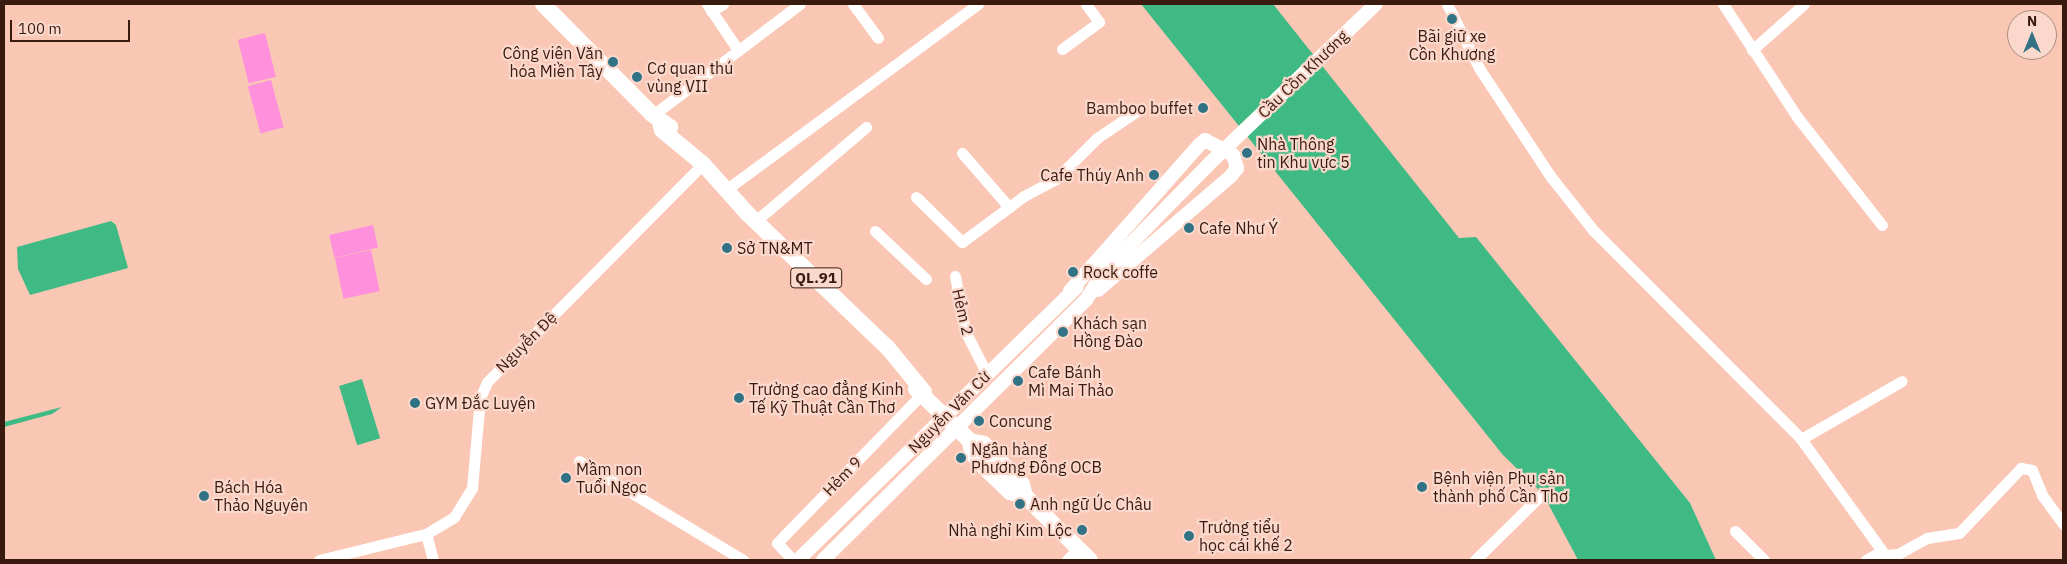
<!DOCTYPE html>
<meta charset="utf-8">
<style>
body{margin:0}
#map{position:relative;width:2067px;height:564px;overflow:hidden;background:#fac7b5;font-family:"IBM Plex Sans",sans-serif}
div>[style]{position:absolute}
[style*='--x']{left:calc(var(--x)*1px);top:calc(var(--y)*1px);width:calc(var(--w)*1px);rotate:calc(var(--a)*1deg)}
.green>*{inset:0;background:#ff91dc;transform-origin:0 0}
.water>*{inset:0;background:#3fba84;transform-origin:0 0}
.minor>*{height:11px;margin:-5.5px;padding:0 5.5px;transform-origin:5.5px;border-radius:5.5px;background:#fff}
.major>*{height:14px;margin:-7px;padding:0 7px;transform-origin:7px;border-radius:7px;background:#fff}
.highway>*{height:16px;margin:-8px;padding:0 8px;transform-origin:8px;border-radius:8px;background:#fff}
.dots>*{width:14px;height:14px;translate:-50% -50%;box-sizing:border-box;border:2px solid #fbd8cc;border-radius:50%}
span{translate:-50% -50%;white-space:nowrap;text-align:center;line-height:1.15;-webkit-text-stroke:4.5px #fbd8cc;paint-order:stroke}
.shield-label span{padding:1px 4px;background:#fbd8cc;border:1px solid;border-radius:4px;-webkit-text-stroke-width:0}
.shield-label{font-size:15px;color:#391a0f;font-weight:700}
.poi-label{font-size:16px;color:#391a0f}
.right{translate:-100% -50%;text-align:right}
.left{translate:0 -50%;text-align:left}
.street-label{font-size:16px;color:#391a0f}
.frame{position:absolute;inset:0;border:5px solid #391a0f;pointer-events:none}
.north{position:absolute;left:2007px;top:10px;width:50px;height:50px;box-sizing:border-box;background:#fbd8cc;border:1px solid #ad8c80;border-radius:50%;rotate:0deg;font-size:14px;font-weight:700;line-height:20px;text-align:center;color:#391a0f}
.north::after{content:'';display:block;margin:auto;width:18px;height:22px;background:#317285;clip-path:polygon(50% 0,100% 100%,50% 72%,0 100%)}
.scale{position:absolute;left:10px;top:20px;width:120px;height:22px;box-sizing:border-box;border:2px solid #391a0f;border-top:0;padding-left:6px;font-size:15px;line-height:18px;white-space:nowrap;color:#391a0f;-webkit-text-stroke:4px #fbd8cc;paint-order:stroke}
</style>
<div id="map">
<div class="green">
<i style="left:265px;top:33px;width:45px;height:28px;rotate:76deg"></i>
<i style="left:271px;top:80px;width:49px;height:24px;rotate:75deg"></i>
<i style="left:373px;top:225px;width:23px;height:45px;rotate:77deg"></i>
<i style="left:371px;top:250px;width:42px;height:37px;rotate:78deg"></i>
</div>
<div class="water">
<i style="clip-path:polygon(1141px 4px,1273px 4px,1459px 238px,1476px 237px,1690px 503px,1716px 560px,1578px 560px,1543px 494px,1503px 455px)"></i>
<i style="clip-path:polygon(111px 221px,116px 225px,128px 268px,30px 295px,18px 269px,17px 247px)"></i>
<i style="left:362px;top:379px;width:62px;height:24px;rotate:73deg"></i>
<i style="clip-path:polygon(62px 407px,52px 414px,4px 427px,4px 422px)"></i>
</div>
<div class="minor">
<i style="--x:707;--y:4;--w:55;--a:56"></i>
<i style="--x:853;--y:4;--w:42;--a:53.7"></i>
<i style="--x:1447;--y:4;--w:72;--a:63.4"></i>
<i style="--x:1479;--y:68;--w:131;--a:56.6"></i>
<i style="--x:1551;--y:177;--w:68;--a:51.6"></i>
<i style="--x:1593;--y:230;--w:295;--a:45.1"></i>
<i style="--x:1801;--y:439;--w:116;--a:-29.9"></i>
<i style="--x:1723;--y:4;--w:136;--a:56.7"></i>
<i style="--x:1798;--y:118;--w:136;--a:51.9"></i>
<i style="--x:711;--y:11;--w:14;--a:-30"></i>
<i style="--x:1062;--y:49;--w:46;--a:-36.1"></i>
<i style="--x:1099;--y:22;--w:22;--a:-126"></i>
<i style="--x:1752;--y:50;--w:69;--a:-41.5"></i>
<i style="--x:653;--y:115;--w:184;--a:-37.1"></i>
<i style="--x:962;--y:153;--w:72;--a:49"></i>
<i style="--x:727;--y:189;--w:312;--a:-36.4"></i>
<i style="--x:916;--y:197;--w:64;--a:44.4"></i>
<i style="--x:962;--y:242;--w:77;--a:-36.6"></i>
<i style="--x:1024;--y:196;--w:36;--a:-28"></i>
<i style="--x:1056;--y:179;--w:58;--a:-45"></i>
<i style="--x:1097;--y:138;--w:52;--a:-34"></i>
<i style="--x:758;--y:219;--w:142;--a:-40.4"></i>
<i style="--x:875;--y:231;--w:70;--a:43.3"></i>
<i style="--x:955;--y:276;--w:56;--a:79.7"></i>
<i style="--x:965;--y:331;--w:48;--a:62.9"></i>
<i style="--x:1801;--y:439;--w:143;--a:54.1"></i>
<i style="--x:1885;--y:555;--w:13;--a:-4"></i>
<i style="--x:1898;--y:554;--w:33;--a:-29"></i>
<i style="--x:1927;--y:538;--w:32;--a:-9"></i>
<i style="--x:1959;--y:533;--w:90;--a:-46.4"></i>
<i style="--x:2021;--y:468;--w:11;--a:10"></i>
<i style="--x:2032;--y:470;--w:27;--a:68"></i>
<i style="--x:2042;--y:495;--w:36;--a:54"></i>
<i style="--x:579;--y:461;--w:192;--a:31.1"></i>
<i style="--x:1735;--y:531;--w:41;--a:45"></i>
<i style="--x:426;--y:534;--w:27;--a:75"></i>
<i style="--x:319;--y:560;--w:110;--a:-13.7"></i>
<i style="--x:426;--y:534;--w:33;--a:-31"></i>
<i style="--x:454;--y:517;--w:34;--a:-58"></i>
<i style="--x:472;--y:488;--w:90;--a:-84.9"></i>
<i style="--x:480;--y:398;--w:17;--a:-66"></i>
<i style="--x:487;--y:382;--w:307;--a:-45.3"></i>
<i style="--x:793;--y:560;--w:23;--a:-133"></i>
<i style="--x:777;--y:543;--w:211;--a:-45.8"></i>
<i style="--x:1067;--y:560;--w:16;--a:-45"></i>
<i style="--x:1475;--y:560;--w:93;--a:-44.6"></i>
<i style="--x:1866;--y:560;--w:16;--a:-30"></i>
</div>
<div class="major">
<i style="--x:1070;--y:291;--w:195;--a:-48.5"></i>
<i style="--x:1199;--y:145;--w:8;--a:-40"></i>
<i style="--x:1205;--y:140;--w:32;--a:28"></i>
<i style="--x:1233;--y:155;--w:14;--a:73"></i>
<i style="--x:1237;--y:168;--w:10;--a:127"></i>
<i style="--x:1231;--y:176;--w:175;--a:139.4"></i>
<i style="--x:798;--y:560;--w:390;--a:-44.4"></i>
<i style="--x:823;--y:560;--w:370;--a:-44.7"></i>
<i style="--x:1086;--y:300;--w:36;--a:-58"></i>
<i style="--x:1105;--y:270;--w:148;--a:-45.5"></i>
<i style="--x:1209;--y:164;--w:231;--a:-43.8"></i>
</div>
<div class="highway">
<i style="--x:543;--y:4;--w:156;--a:45.3"></i>
<i style="--x:653;--y:115;--w:21;--a:35"></i>
<i style="--x:660;--y:122;--w:8;--a:76"></i>
<i style="--x:662;--y:130;--w:53;--a:39.7"></i>
<i style="--x:703;--y:164;--w:66;--a:48.1"></i>
<i style="--x:747;--y:213;--w:195;--a:43.8"></i>
<i style="--x:888;--y:348;--w:57;--a:50.7"></i>
<i style="--x:916;--y:389;--w:75;--a:43.9"></i>
<i style="--x:970;--y:441;--w:14;--a:12"></i>
<i style="--x:984;--y:444;--w:55;--a:46.5"></i>
<i style="--x:1022;--y:484;--w:12;--a:76"></i>
<i style="--x:970;--y:441;--w:12;--a:81"></i>
<i style="--x:972;--y:453;--w:20;--a:49"></i>
<i style="--x:985;--y:468;--w:35;--a:44"></i>
<i style="--x:1010;--y:492;--w:16;--a:15"></i>
<i style="--x:1025;--y:496;--w:91;--a:44.6"></i>
</div>
<div class="dots">
<i style="left:1452px;top:19px;background:#317285"></i>
<i style="left:613px;top:62px;background:#317285"></i>
<i style="left:637px;top:77px;background:#317285"></i>
<i style="left:1203px;top:108px;background:#317285"></i>
<i style="left:1247px;top:153px;background:#317285"></i>
<i style="left:1154px;top:175px;background:#317285"></i>
<i style="left:1189px;top:228px;background:#317285"></i>
<i style="left:727px;top:248px;background:#317285"></i>
<i style="left:1073px;top:272px;background:#317285"></i>
<i style="left:1063px;top:332px;background:#317285"></i>
<i style="left:1018px;top:381px;background:#317285"></i>
<i style="left:739px;top:398px;background:#317285"></i>
<i style="left:415px;top:403px;background:#317285"></i>
<i style="left:979px;top:421px;background:#317285"></i>
<i style="left:961px;top:458px;background:#317285"></i>
<i style="left:566px;top:478px;background:#317285"></i>
<i style="left:1422px;top:487px;background:#317285"></i>
<i style="left:204px;top:496px;background:#317285"></i>
<i style="left:1020px;top:504px;background:#317285"></i>
<i style="left:1082px;top:530px;background:#317285"></i>
<i style="left:1189px;top:536px;background:#317285"></i>
</div>
<div class="shield-label">
<span style="left:816px;top:278px">QL.91</span>
</div>
<div class="poi-label">
<span style="left:1452px;top:45px">Bãi giữ xe<br>Cồn Khương</span>
<span class="right" style="left:603px;top:62px">Công viên Văn<br>hóa Miền Tây</span>
<span class="left" style="left:647px;top:77px">Cơ quan thú<br>vùng VII</span>
<span class="right" style="left:1193px;top:108px">Bamboo buffet</span>
<span class="left" style="left:1257px;top:153px">Nhà Thông<br>tin Khu vực 5</span>
<span class="right" style="left:1144px;top:175px">Cafe Thúy Anh</span>
<span class="left" style="left:1199px;top:228px">Cafe Như Ý</span>
<span class="left" style="left:737px;top:248px">Sở TN&amp;MT</span>
<span class="left" style="left:1083px;top:272px">Rock coffe</span>
<span class="left" style="left:1073px;top:332px">Khách sạn<br>Hồng Đào</span>
<span class="left" style="left:1028px;top:381px">Cafe Bánh<br>Mì Mai Thảo</span>
<span class="left" style="left:749px;top:398px">Trường cao đẳng Kinh<br>Tế Kỹ Thuật Cần Thơ</span>
<span class="left" style="left:425px;top:403px">GYM Đắc Luyện</span>
<span class="left" style="left:989px;top:421px">Concung</span>
<span class="left" style="left:971px;top:458px">Ngân hàng<br>Phương Đông OCB</span>
<span class="left" style="left:576px;top:478px">Mầm non<br>Tuổi Ngọc</span>
<span class="left" style="left:1433px;top:487px">Bệnh viện Phụ sản<br>thành phố Cần Thơ</span>
<span class="left" style="left:214px;top:496px">Bách Hóa<br>Thảo Nguyên</span>
<span class="left" style="left:1030px;top:504px">Anh ngữ Úc Châu</span>
<span class="left" style="left:1199px;top:536px">Trường tiểu<br>học cái khế 2</span>
<span class="right" style="left:1072px;top:530px">Nhà nghỉ Kim Lộc</span>
</div>
<div class="street-label">
<span style="left:1303px;top:74px;rotate:-44deg">Cầu Cồn Khương</span>
<span style="left:963px;top:312px;rotate:77deg">Hẻm 2</span>
<span style="left:526px;top:342px;rotate:-45deg">Nguyễn Đệ</span>
<span style="left:949px;top:412px;rotate:-45deg">Nguyễn Văn Cừ</span>
<span style="left:842px;top:476px;rotate:-46deg">Hẻm 9</span>
</div>
<div class="frame"></div>
<div class="north">N</div>
<div class="scale">100 m</div>
</div>
